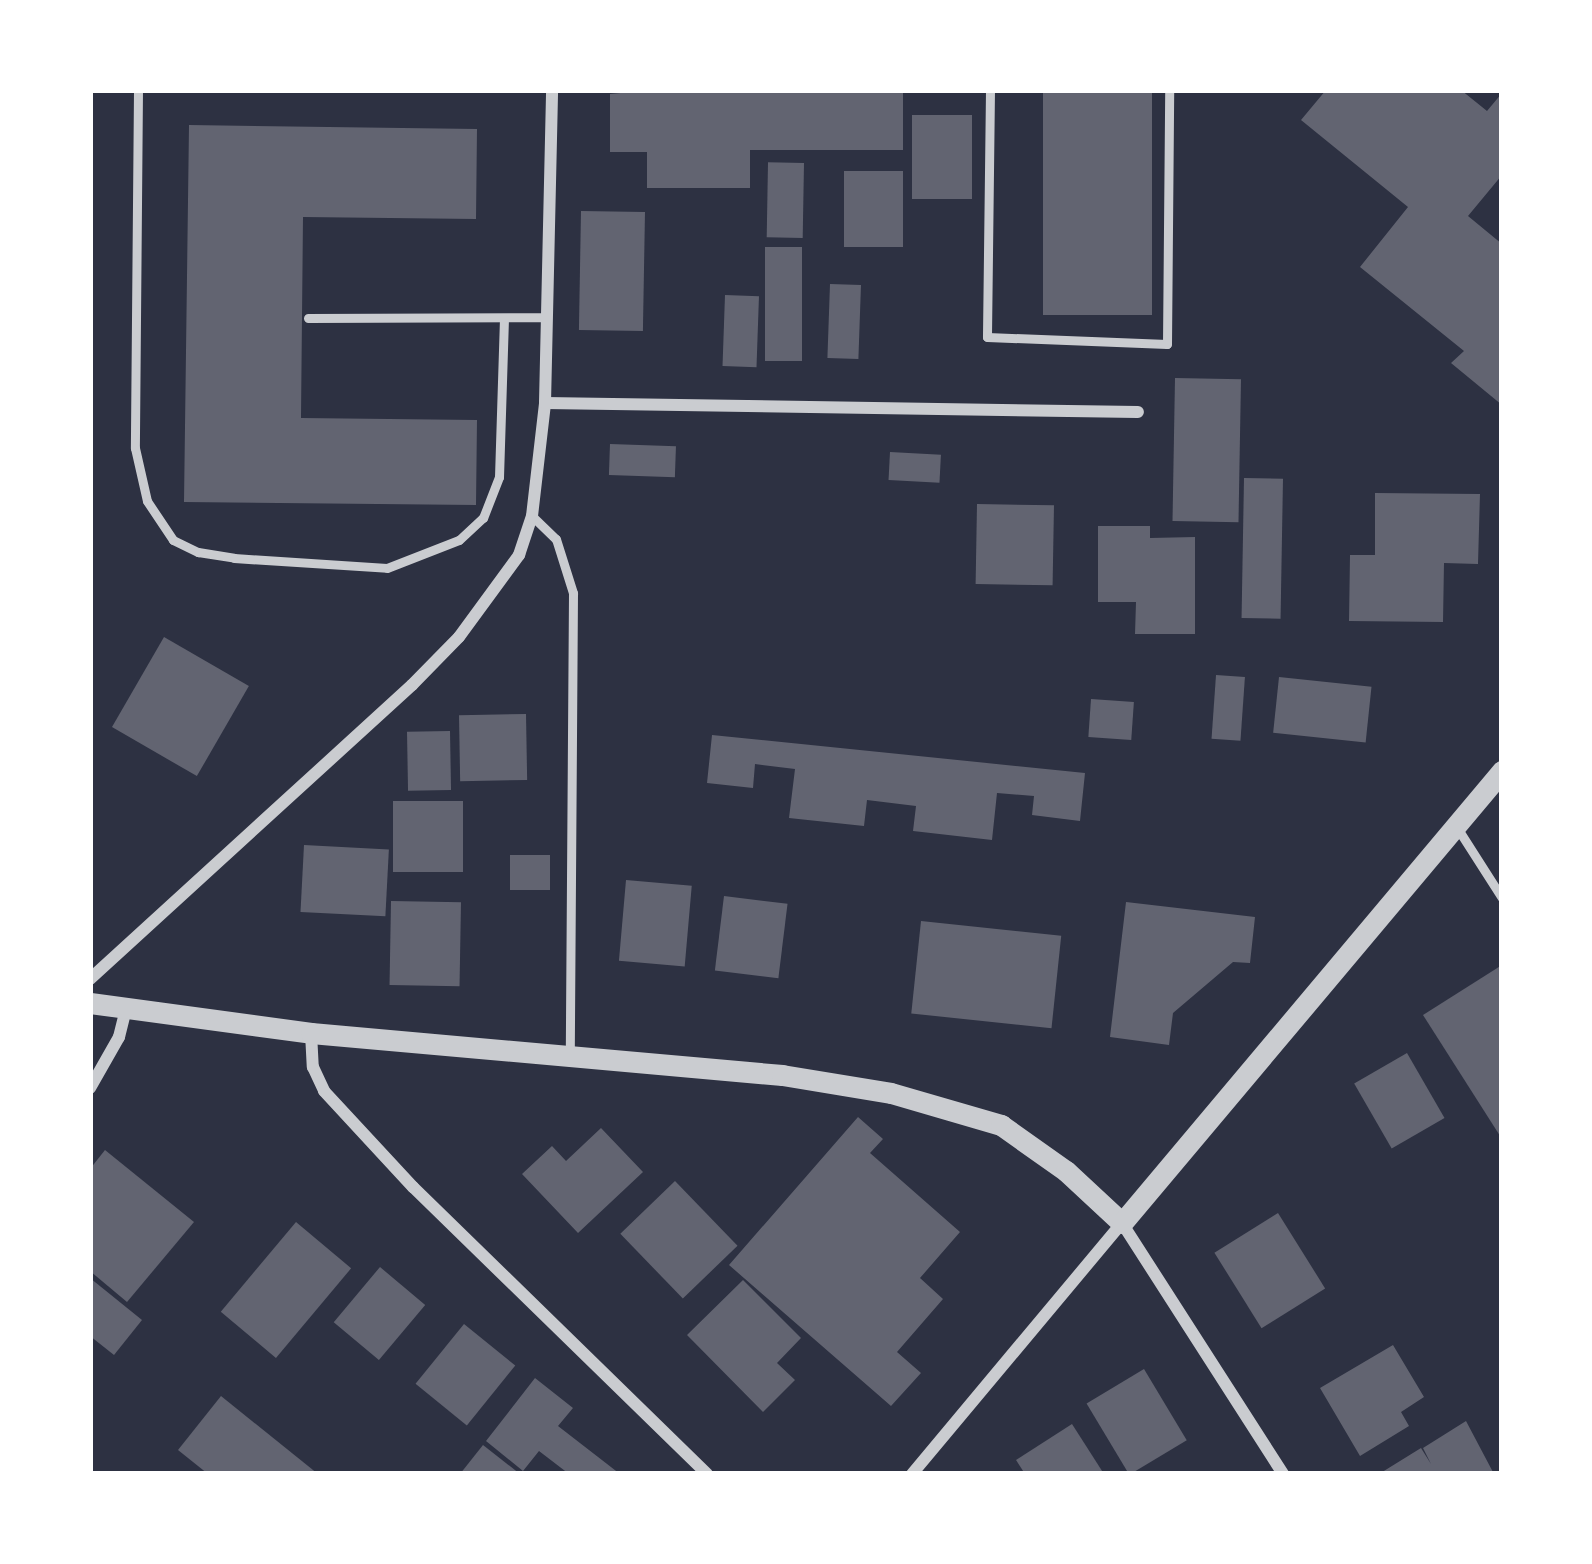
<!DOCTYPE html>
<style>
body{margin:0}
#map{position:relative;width:1592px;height:1564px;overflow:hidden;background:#2d3142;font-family:Rubik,sans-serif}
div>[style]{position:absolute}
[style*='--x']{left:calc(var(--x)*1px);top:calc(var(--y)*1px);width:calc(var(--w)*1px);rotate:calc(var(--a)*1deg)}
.building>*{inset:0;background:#626471;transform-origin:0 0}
.service>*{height:9px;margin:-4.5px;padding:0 4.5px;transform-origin:4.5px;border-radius:4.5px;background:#caccd0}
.minor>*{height:12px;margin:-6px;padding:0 6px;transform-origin:6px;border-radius:6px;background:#caccd0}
.tertiary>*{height:21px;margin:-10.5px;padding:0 10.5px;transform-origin:10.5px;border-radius:10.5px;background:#caccd0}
span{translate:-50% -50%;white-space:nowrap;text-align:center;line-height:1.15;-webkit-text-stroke:9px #fff;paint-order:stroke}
.frame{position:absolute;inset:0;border:93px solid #fff;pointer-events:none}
</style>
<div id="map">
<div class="building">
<i style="clip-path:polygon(653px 90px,903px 90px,903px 150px,750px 150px,750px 188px,647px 188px,647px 152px,610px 152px,610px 94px)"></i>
<i style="left:1043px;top:90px;width:109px;height:225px"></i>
<i style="clip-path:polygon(1326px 90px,1461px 90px,1487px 111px,1502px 93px,1502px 175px,1468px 216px,1502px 244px,1502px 405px,1451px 363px,1464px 351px,1360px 267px,1408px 207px,1301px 120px)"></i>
<i style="left:972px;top:115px;width:84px;height:60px;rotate:90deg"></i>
<i style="clip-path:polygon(189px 125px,477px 129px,476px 219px,303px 217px,301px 418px,477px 420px,476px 505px,184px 502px)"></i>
<i style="left:804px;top:163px;width:75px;height:36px;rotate:91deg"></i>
<i style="left:903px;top:171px;width:76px;height:59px;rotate:90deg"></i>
<i style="left:581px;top:211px;width:64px;height:119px;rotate:1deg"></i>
<i style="left:802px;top:247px;width:114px;height:37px;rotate:90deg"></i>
<i style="left:830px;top:284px;width:31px;height:74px;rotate:2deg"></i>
<i style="left:725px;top:295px;width:34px;height:71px;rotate:2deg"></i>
<i style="left:1175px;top:378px;width:66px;height:143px;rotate:1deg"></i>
<i style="left:610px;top:444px;width:66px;height:31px;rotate:2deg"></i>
<i style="left:890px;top:452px;width:51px;height:28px;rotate:3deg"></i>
<i style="left:1244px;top:478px;width:39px;height:140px;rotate:1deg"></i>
<i style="clip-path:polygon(1375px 493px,1480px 494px,1478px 564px,1444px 563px,1443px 622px,1349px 621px,1350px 555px,1375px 555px)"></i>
<i style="left:977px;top:504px;width:77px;height:80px;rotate:1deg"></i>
<i style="clip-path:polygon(1098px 526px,1150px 526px,1150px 538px,1195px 537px,1195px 634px,1135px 634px,1136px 602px,1098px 602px)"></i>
<i style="left:164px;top:637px;width:98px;height:104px;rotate:30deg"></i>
<i style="left:1216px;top:675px;width:29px;height:64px;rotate:4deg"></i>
<i style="left:1279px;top:677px;width:93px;height:56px;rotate:6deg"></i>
<i style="left:1091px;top:699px;width:43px;height:38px;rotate:4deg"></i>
<i style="left:526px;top:714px;width:66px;height:67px;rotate:89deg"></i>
<i style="left:450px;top:731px;width:59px;height:43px;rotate:89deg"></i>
<i style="clip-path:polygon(712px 735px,1085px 773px,1080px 821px,1032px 815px,1034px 796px,997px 793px,992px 840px,913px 831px,916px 806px,867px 800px,864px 826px,789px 818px,795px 769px,755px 764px,753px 788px,707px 783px)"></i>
<i style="left:393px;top:801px;width:70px;height:71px"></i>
<i style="left:304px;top:845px;width:85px;height:67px;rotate:3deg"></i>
<i style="left:510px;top:855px;width:40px;height:35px"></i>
<i style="left:626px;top:880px;width:66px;height:81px;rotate:5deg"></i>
<i style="left:724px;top:896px;width:64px;height:75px;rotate:7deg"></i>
<i style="left:391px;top:901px;width:70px;height:84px;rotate:1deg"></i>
<i style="clip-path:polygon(1126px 902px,1255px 917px,1250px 963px,1233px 962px,1173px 1013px,1169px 1045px,1110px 1037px)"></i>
<i style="left:921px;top:921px;width:141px;height:93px;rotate:6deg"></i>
<i style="clip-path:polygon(1502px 965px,1502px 1139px,1423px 1015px)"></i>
<i style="left:1407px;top:1053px;width:75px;height:61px;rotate:60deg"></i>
<i style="clip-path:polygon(858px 1117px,883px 1139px,870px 1153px,960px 1232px,920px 1278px,943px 1299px,897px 1352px,921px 1373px,891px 1406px,729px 1265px)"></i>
<i style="clip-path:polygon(601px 1128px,643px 1172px,578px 1233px,522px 1174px,552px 1146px,566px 1161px)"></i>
<i style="clip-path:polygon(105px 1150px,194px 1222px,127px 1302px,90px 1271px,90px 1169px)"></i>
<i style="left:675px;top:1181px;width:90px;height:76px;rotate:46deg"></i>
<i style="left:1278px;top:1213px;width:89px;height:75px;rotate:58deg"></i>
<i style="left:296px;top:1222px;width:72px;height:117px;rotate:40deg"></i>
<i style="left:380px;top:1267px;width:59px;height:72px;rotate:40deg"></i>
<i style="clip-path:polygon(90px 1278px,142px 1320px,114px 1355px,90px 1336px)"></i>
<i style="clip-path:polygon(743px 1280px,801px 1338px,777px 1363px,795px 1380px,763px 1412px,687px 1335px)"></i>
<i style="left:464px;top:1324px;width:66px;height:77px;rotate:39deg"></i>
<i style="clip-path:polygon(1393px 1345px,1424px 1397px,1401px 1412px,1409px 1426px,1360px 1456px,1320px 1388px)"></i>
<i style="left:1144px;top:1369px;width:83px;height:67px;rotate:59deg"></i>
<i style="clip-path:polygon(535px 1378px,573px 1408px,558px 1426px,620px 1474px,569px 1474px,539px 1451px,523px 1471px,486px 1441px)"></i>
<i style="clip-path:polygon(221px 1396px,318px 1474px,208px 1474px,178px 1450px)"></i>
<i style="clip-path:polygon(1466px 1421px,1494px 1474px,1379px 1474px,1421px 1448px,1431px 1464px,1423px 1448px)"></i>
<i style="clip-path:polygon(1072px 1424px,1104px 1474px,1025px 1474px,1016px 1460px)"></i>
<i style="clip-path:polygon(483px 1445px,520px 1474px,460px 1474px)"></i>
</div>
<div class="service">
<i style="--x:138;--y:90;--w:358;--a:90.5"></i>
<i style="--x:135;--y:448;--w:54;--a:77.2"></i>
<i style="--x:147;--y:501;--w:47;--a:56.3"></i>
<i style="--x:173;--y:540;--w:28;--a:26"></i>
<i style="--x:198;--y:552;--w:36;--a:9"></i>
<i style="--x:234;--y:558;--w:153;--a:3.7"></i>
<i style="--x:387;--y:568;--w:77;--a:-21.3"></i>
<i style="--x:459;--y:540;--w:33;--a:-43"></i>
<i style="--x:483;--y:518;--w:44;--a:-68.7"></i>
<i style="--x:499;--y:477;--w:157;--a:-88.2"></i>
<i style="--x:990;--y:90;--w:247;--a:90.7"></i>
<i style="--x:987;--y:337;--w:180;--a:2.2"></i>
<i style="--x:1167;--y:344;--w:254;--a:-89.5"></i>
<i style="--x:308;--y:318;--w:239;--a:-0.2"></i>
<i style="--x:532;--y:516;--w:33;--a:44"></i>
<i style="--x:556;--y:539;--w:57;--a:72.5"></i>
<i style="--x:573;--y:593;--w:462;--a:90.4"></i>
<i style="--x:1456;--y:826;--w:85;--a:57.4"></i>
</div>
<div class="minor">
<i style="--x:545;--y:403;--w:593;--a:0.87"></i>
<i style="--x:90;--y:979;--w:436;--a:-42.4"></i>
<i style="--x:412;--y:685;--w:67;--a:-45.6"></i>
<i style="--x:459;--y:637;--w:102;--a:-53.8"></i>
<i style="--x:519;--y:555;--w:41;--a:-71.6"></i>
<i style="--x:532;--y:516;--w:114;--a:-83.4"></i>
<i style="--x:545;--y:403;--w:313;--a:-88.7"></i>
<i style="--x:311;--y:1033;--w:34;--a:87"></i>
<i style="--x:313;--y:1067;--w:26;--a:65"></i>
<i style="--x:324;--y:1091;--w:131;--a:47.2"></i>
<i style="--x:413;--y:1187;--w:411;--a:44.3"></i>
<i style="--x:90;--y:1088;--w:59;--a:-60.4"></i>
<i style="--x:119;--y:1037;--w:30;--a:-76"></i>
<i style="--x:912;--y:1474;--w:327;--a:-50.1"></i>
<i style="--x:1122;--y:1223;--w:298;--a:57.3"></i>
</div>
<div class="tertiary">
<i style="--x:90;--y:1003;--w:223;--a:7.7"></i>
<i style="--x:311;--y:1033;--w:473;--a:5.1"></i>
<i style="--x:782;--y:1075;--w:110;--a:9.4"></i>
<i style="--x:891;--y:1093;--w:115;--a:16.2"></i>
<i style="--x:1001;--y:1125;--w:80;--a:35.3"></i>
<i style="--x:1066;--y:1171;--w:76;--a:42.9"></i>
<i style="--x:1122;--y:1223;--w:591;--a:-49.95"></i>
</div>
<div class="frame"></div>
</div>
